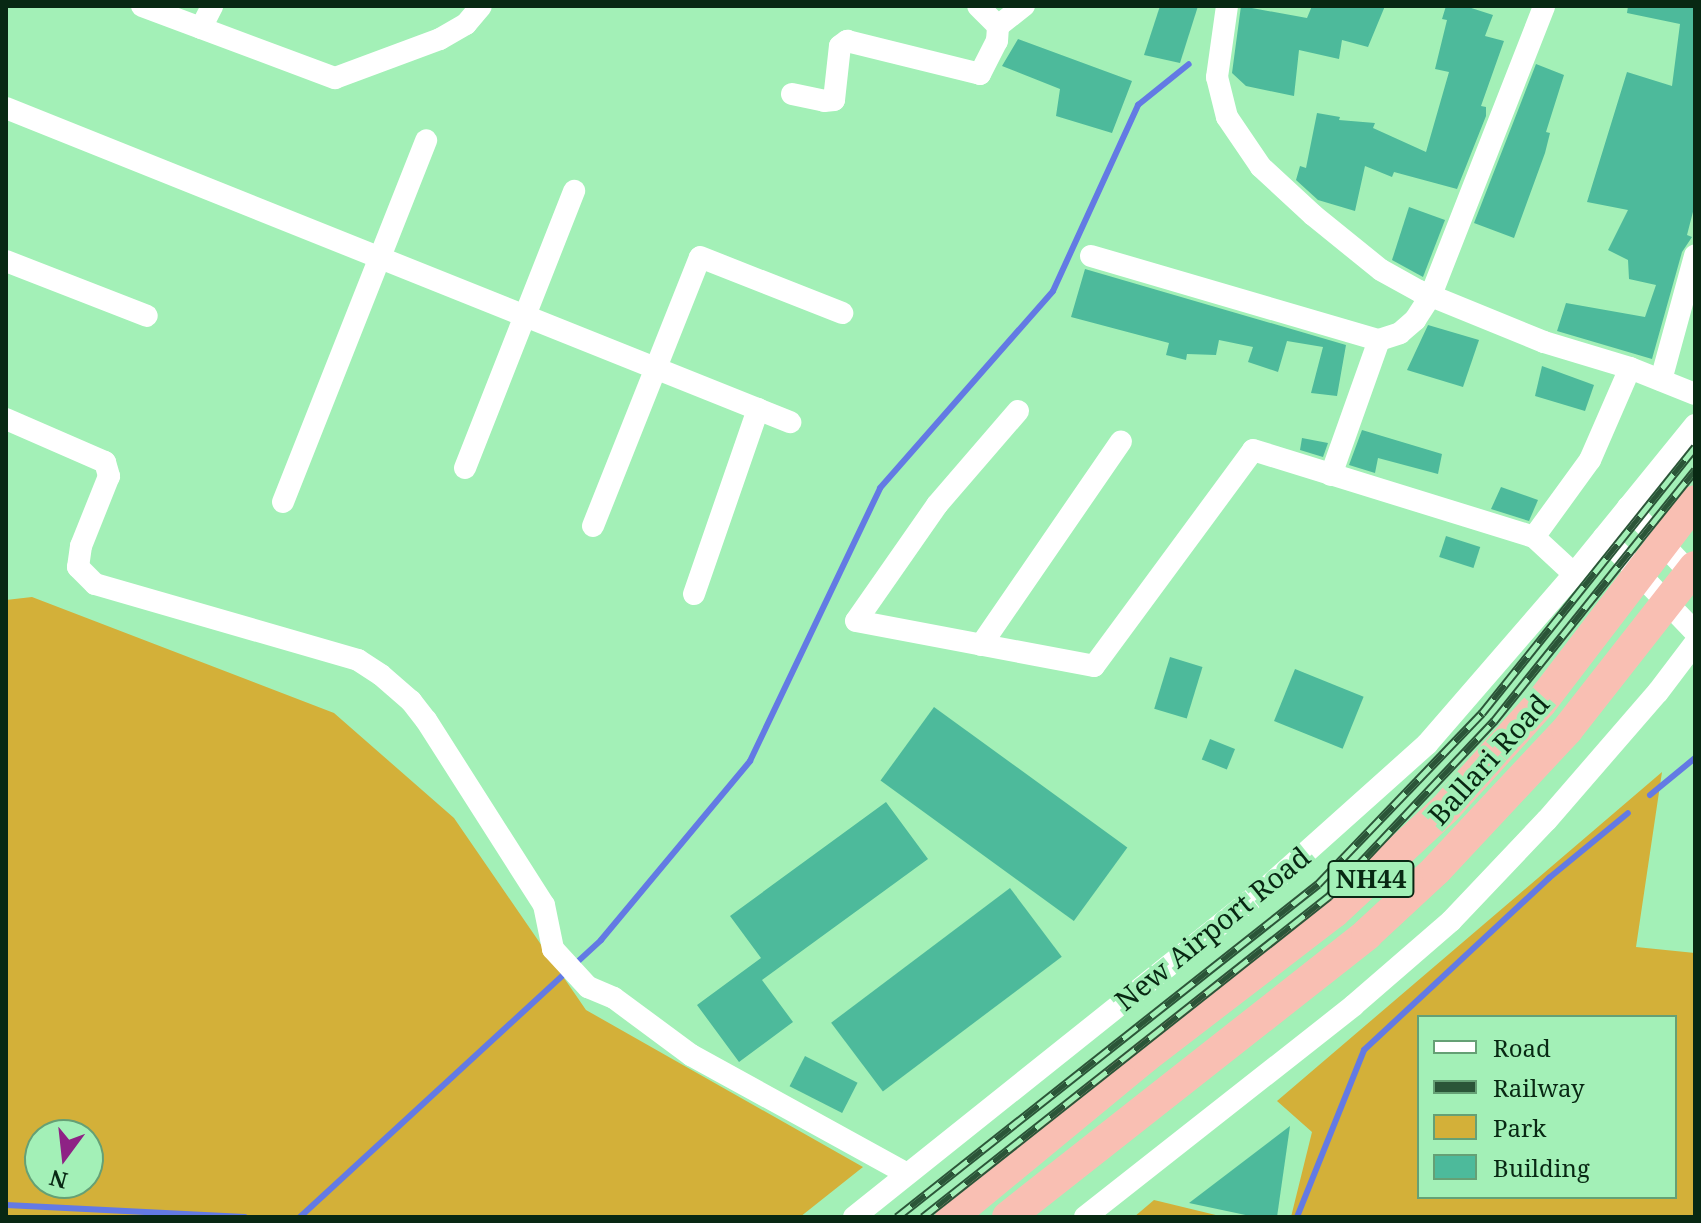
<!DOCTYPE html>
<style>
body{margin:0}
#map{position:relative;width:1701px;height:1223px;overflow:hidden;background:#a3f0b7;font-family:"Noto Serif",serif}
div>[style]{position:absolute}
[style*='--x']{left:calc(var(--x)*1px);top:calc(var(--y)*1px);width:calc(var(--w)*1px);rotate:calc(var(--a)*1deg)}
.green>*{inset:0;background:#d3b039}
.stream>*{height:6px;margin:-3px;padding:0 3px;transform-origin:3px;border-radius:3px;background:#637ae4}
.building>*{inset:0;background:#4dba9b;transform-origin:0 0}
.minor>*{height:22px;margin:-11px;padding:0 11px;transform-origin:11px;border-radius:11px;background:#fff}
.highway>*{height:32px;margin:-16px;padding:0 16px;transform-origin:16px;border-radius:16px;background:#f9bfb3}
.rail>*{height:9px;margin-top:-4.5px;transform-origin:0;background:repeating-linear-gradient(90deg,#a3f0b7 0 18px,#2b5538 0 36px);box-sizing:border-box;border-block:2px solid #2b5538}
span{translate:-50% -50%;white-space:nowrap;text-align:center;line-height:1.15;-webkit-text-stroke:8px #a3f0b7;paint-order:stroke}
.shield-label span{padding:2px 6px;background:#a3f0b7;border:2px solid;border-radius:6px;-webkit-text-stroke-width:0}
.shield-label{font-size:26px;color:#082813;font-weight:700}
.street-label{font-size:28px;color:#082813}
.frame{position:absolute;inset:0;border:8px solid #082813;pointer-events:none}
.legend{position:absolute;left:1417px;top:1015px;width:260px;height:184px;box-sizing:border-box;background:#a3f0b7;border:2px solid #65a075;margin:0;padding:10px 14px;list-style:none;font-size:24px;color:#082813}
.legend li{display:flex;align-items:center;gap:16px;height:40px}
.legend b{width:40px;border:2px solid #65a075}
.north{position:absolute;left:24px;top:1119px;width:80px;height:80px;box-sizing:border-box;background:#a3f0b7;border:2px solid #65a075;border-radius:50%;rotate:195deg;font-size:22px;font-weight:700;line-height:32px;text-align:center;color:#082813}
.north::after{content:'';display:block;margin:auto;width:28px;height:36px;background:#8e2285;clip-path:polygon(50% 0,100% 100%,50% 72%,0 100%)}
</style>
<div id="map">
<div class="green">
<i style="clip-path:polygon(evenodd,32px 597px,334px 713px,454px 818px,586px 1010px,863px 1167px,800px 1217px,6px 1217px,6px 600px,32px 597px,40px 1135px,88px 1135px,88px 1183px,40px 1183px,40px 1135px)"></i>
<i style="clip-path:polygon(evenodd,1662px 772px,1636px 947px,1695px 953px,1695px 1217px,1291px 1217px,1312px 1132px,1277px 1101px,1662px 772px,1419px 1017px,1675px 1017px,1675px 1197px,1419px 1197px,1419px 1017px)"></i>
<i style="clip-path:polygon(1154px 1200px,1224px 1217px,1134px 1217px)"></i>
</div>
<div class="stream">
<i style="--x:1650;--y:795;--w:58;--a:-39.4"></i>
<i style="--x:6;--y:1205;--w:239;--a:2.9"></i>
<i style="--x:300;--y:1217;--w:409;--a:-42.6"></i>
<i style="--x:601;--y:940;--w:233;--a:-50.2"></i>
<i style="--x:750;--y:761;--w:302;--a:-64.5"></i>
<i style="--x:880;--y:488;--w:262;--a:-48.7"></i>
<i style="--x:1053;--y:291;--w:205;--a:-65.4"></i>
<i style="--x:1138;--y:105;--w:65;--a:-38.8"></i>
<i style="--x:1297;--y:1217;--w:180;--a:-68.1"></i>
<i style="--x:1364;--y:1050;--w:253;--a:-42.9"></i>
<i style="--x:1549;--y:878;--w:102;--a:-39.4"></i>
</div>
<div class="building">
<i style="clip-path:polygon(1160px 6px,1198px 6px,1180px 63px,1144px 55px)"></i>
<i style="clip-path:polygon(1241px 6px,1307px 18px,1312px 6px,1385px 6px,1368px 47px,1342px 40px,1339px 59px,1299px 50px,1294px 96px,1246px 86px,1232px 73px)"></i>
<i style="clip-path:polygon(1446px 6px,1465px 6px,1493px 15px,1485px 36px,1504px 41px,1481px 106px,1486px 107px,1486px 116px,1457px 189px,1394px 172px,1392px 177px,1365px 166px,1355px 211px,1318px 200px,1296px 180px,1300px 166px,1306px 168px,1317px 113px,1340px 117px,1339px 120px,1375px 123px,1373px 128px,1426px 152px,1449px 72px,1435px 69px,1447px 20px,1442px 19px)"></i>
<i style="clip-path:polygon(1628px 6px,1695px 6px,1695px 204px,1687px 235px,1692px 237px,1682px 252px,1652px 359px,1557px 331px,1566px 303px,1645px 317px,1656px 285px,1629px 279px,1628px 260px,1608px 250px,1628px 210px,1587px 202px,1627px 72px,1672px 86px,1680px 24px,1627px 13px)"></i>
<i style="clip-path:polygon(1018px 39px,1132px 81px,1112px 133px,1056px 116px,1060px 89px,1002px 66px)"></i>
<i style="clip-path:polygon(1536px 64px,1564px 75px,1546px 132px,1550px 133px,1545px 153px,1514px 238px,1474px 223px)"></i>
<i style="clip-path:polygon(1409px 207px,1445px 220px,1423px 277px,1392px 260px)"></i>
<i style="clip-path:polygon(1085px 269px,1346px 345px,1337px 396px,1311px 393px,1323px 347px,1287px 341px,1278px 372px,1248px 362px,1253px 347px,1219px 340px,1216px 355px,1187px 354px,1186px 360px,1166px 355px,1169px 343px,1071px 317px)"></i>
<i style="clip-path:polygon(1428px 325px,1479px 340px,1463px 387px,1407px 370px)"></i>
<i style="clip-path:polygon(1542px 366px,1594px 385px,1585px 411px,1535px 396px)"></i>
<i style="clip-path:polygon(1362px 430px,1442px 454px,1438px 474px,1378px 458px,1375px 473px,1349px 465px)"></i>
<i style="clip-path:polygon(1302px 438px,1328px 443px,1323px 457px,1300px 450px)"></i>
<i style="clip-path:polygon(1501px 487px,1538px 500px,1529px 521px,1491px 509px)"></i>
<i style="left:1446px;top:536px;width:36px;height:22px;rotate:18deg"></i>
<i style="left:1170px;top:657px;width:34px;height:54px;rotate:17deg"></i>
<i style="left:1295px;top:669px;width:74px;height:56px;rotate:22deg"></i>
<i style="left:934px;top:707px;width:239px;height:91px;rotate:36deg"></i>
<i style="left:1210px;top:739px;width:27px;height:22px;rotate:22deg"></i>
<i style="clip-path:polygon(886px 802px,928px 859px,762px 980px,793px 1022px,739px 1062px,697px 1005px,761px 958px,730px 916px)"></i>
<i style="left:1010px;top:888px;width:86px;height:224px;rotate:53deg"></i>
<i style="left:805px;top:1056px;width:59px;height:34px;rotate:27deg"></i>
<i style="clip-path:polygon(1290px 1126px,1277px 1217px,1255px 1217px,1189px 1203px)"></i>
</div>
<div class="minor">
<i style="--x:142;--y:6;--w:206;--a:20.5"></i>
<i style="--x:335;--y:78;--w:112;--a:-20.4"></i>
<i style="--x:440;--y:39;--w:30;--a:-30"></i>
<i style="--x:466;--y:24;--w:23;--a:-50"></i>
<i style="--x:1227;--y:6;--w:72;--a:98"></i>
<i style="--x:1217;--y:77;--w:41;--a:76"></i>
<i style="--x:1227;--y:117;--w:60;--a:55.8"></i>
<i style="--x:1261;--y:167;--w:71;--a:42.7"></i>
<i style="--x:1313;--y:215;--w:87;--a:39"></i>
<i style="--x:1381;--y:270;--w:43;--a:28.9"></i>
<i style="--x:1419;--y:291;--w:135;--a:22.2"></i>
<i style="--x:1544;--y:342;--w:90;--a:16.8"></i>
<i style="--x:1630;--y:368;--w:70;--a:21.8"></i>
<i style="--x:998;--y:26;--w:33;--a:-38"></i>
<i style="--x:201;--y:28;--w:25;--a:-63"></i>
<i style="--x:792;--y:94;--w:33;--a:12"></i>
<i style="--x:824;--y:101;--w:10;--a:-6"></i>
<i style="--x:834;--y:100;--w:54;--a:-83.7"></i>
<i style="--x:840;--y:46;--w:9;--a:-36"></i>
<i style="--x:847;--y:41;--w:137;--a:13.9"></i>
<i style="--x:980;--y:74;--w:37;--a:-63"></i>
<i style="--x:997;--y:41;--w:15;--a:-86"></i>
<i style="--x:998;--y:26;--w:28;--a:-135"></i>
<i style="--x:6;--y:108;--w:845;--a:21.83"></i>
<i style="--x:1091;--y:256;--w:300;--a:16.3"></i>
<i style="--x:1379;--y:340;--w:22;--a:-18"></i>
<i style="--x:1400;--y:333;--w:20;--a:-41"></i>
<i style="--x:1415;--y:320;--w:30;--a:-57"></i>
<i style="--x:1431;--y:295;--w:310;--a:-68.6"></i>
<i style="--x:6;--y:261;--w:151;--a:21.3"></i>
<i style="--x:1661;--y:380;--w:129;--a:-74.7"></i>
<i style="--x:1018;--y:411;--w:124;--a:130.8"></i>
<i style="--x:937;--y:505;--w:141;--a:124.9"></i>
<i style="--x:856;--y:621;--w:242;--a:10.7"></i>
<i style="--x:1094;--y:666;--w:268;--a:-53.6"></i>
<i style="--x:1253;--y:450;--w:294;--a:17.2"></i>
<i style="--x:1534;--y:537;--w:54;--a:42.8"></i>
<i style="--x:6;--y:419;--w:108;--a:23.5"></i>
<i style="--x:105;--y:462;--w:15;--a:74"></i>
<i style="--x:109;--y:476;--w:75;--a:111.8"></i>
<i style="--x:81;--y:546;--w:21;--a:98"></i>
<i style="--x:78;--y:567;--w:24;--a:45"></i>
<i style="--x:95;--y:584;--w:274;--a:16.1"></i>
<i style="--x:358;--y:660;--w:27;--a:33"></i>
<i style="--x:381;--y:675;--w:40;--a:41"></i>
<i style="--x:411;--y:701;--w:24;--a:52"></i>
<i style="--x:426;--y:720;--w:219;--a:57.5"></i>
<i style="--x:544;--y:905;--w:45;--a:78.4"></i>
<i style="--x:553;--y:949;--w:52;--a:47.4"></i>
<i style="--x:588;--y:987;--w:28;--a:23"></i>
<i style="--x:614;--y:998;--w:96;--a:36.5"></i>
<i style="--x:691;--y:1055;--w:245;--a:28.8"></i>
<i style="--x:465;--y:468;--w:298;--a:-68.5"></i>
<i style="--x:1331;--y:475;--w:143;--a:-70.4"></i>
<i style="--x:283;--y:502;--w:389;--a:-68.4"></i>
<i style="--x:1628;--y:507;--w:98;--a:46.7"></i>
<i style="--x:593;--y:526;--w:289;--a:-68.3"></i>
<i style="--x:700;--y:257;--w:153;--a:21.5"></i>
<i style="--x:1534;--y:537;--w:95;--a:-54"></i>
<i style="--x:1590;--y:460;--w:100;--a:-66.5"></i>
<i style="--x:1604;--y:537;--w:132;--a:46.2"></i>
<i style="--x:694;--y:594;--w:196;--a:-70.9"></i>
<i style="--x:981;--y:645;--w:247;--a:-55.5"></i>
<i style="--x:854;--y:1217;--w:527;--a:-38.61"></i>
<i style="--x:1266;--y:888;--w:216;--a:-41.8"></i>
<i style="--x:1427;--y:744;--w:225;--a:-49.1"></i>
<i style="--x:1574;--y:574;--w:192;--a:-50.9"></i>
<i style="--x:1085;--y:1217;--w:342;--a:-38.2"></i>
<i style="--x:1354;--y:1005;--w:128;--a:-40.9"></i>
<i style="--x:1451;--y:921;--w:139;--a:-46.5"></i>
<i style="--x:1547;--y:820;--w:169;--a:-49.1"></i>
<i style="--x:1658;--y:692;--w:61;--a:-52.9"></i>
</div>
<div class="highway">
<i style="--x:951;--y:1217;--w:251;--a:-39.5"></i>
<i style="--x:1145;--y:1057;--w:238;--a:-37.5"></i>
<i style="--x:1334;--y:912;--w:151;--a:-42.9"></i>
<i style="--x:1445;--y:809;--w:142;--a:-47.9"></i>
<i style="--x:1540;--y:704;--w:255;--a:-52.6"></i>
<i style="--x:1008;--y:1217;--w:457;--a:-38.2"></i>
<i style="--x:1367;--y:934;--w:94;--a:-42.8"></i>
<i style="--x:1436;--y:870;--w:192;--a:-46.9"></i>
<i style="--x:1567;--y:730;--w:207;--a:-51.9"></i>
</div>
<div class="rail">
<i style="--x:897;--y:1217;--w:537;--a:-38.34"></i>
<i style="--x:1318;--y:884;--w:237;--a:-46.2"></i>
<i style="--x:1482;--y:713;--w:341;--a:-51.3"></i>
<i style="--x:923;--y:1217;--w:518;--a:-38.33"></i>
<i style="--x:1329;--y:896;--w:241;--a:-46.7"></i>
<i style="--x:1494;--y:721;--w:322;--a:-51.3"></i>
</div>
<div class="shield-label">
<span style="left:1371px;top:879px">NH44</span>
</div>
<div class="street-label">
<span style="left:1488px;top:759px;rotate:-48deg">Ballari Road</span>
<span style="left:1212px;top:928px;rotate:-39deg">New Airport Road</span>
</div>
<div class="frame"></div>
<ul class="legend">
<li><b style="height:10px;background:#fff"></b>Road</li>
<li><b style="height:10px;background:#2b5538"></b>Railway</li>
<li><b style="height:22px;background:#d3b039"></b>Park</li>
<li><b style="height:22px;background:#4dba9b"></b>Building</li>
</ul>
<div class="north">N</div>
</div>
